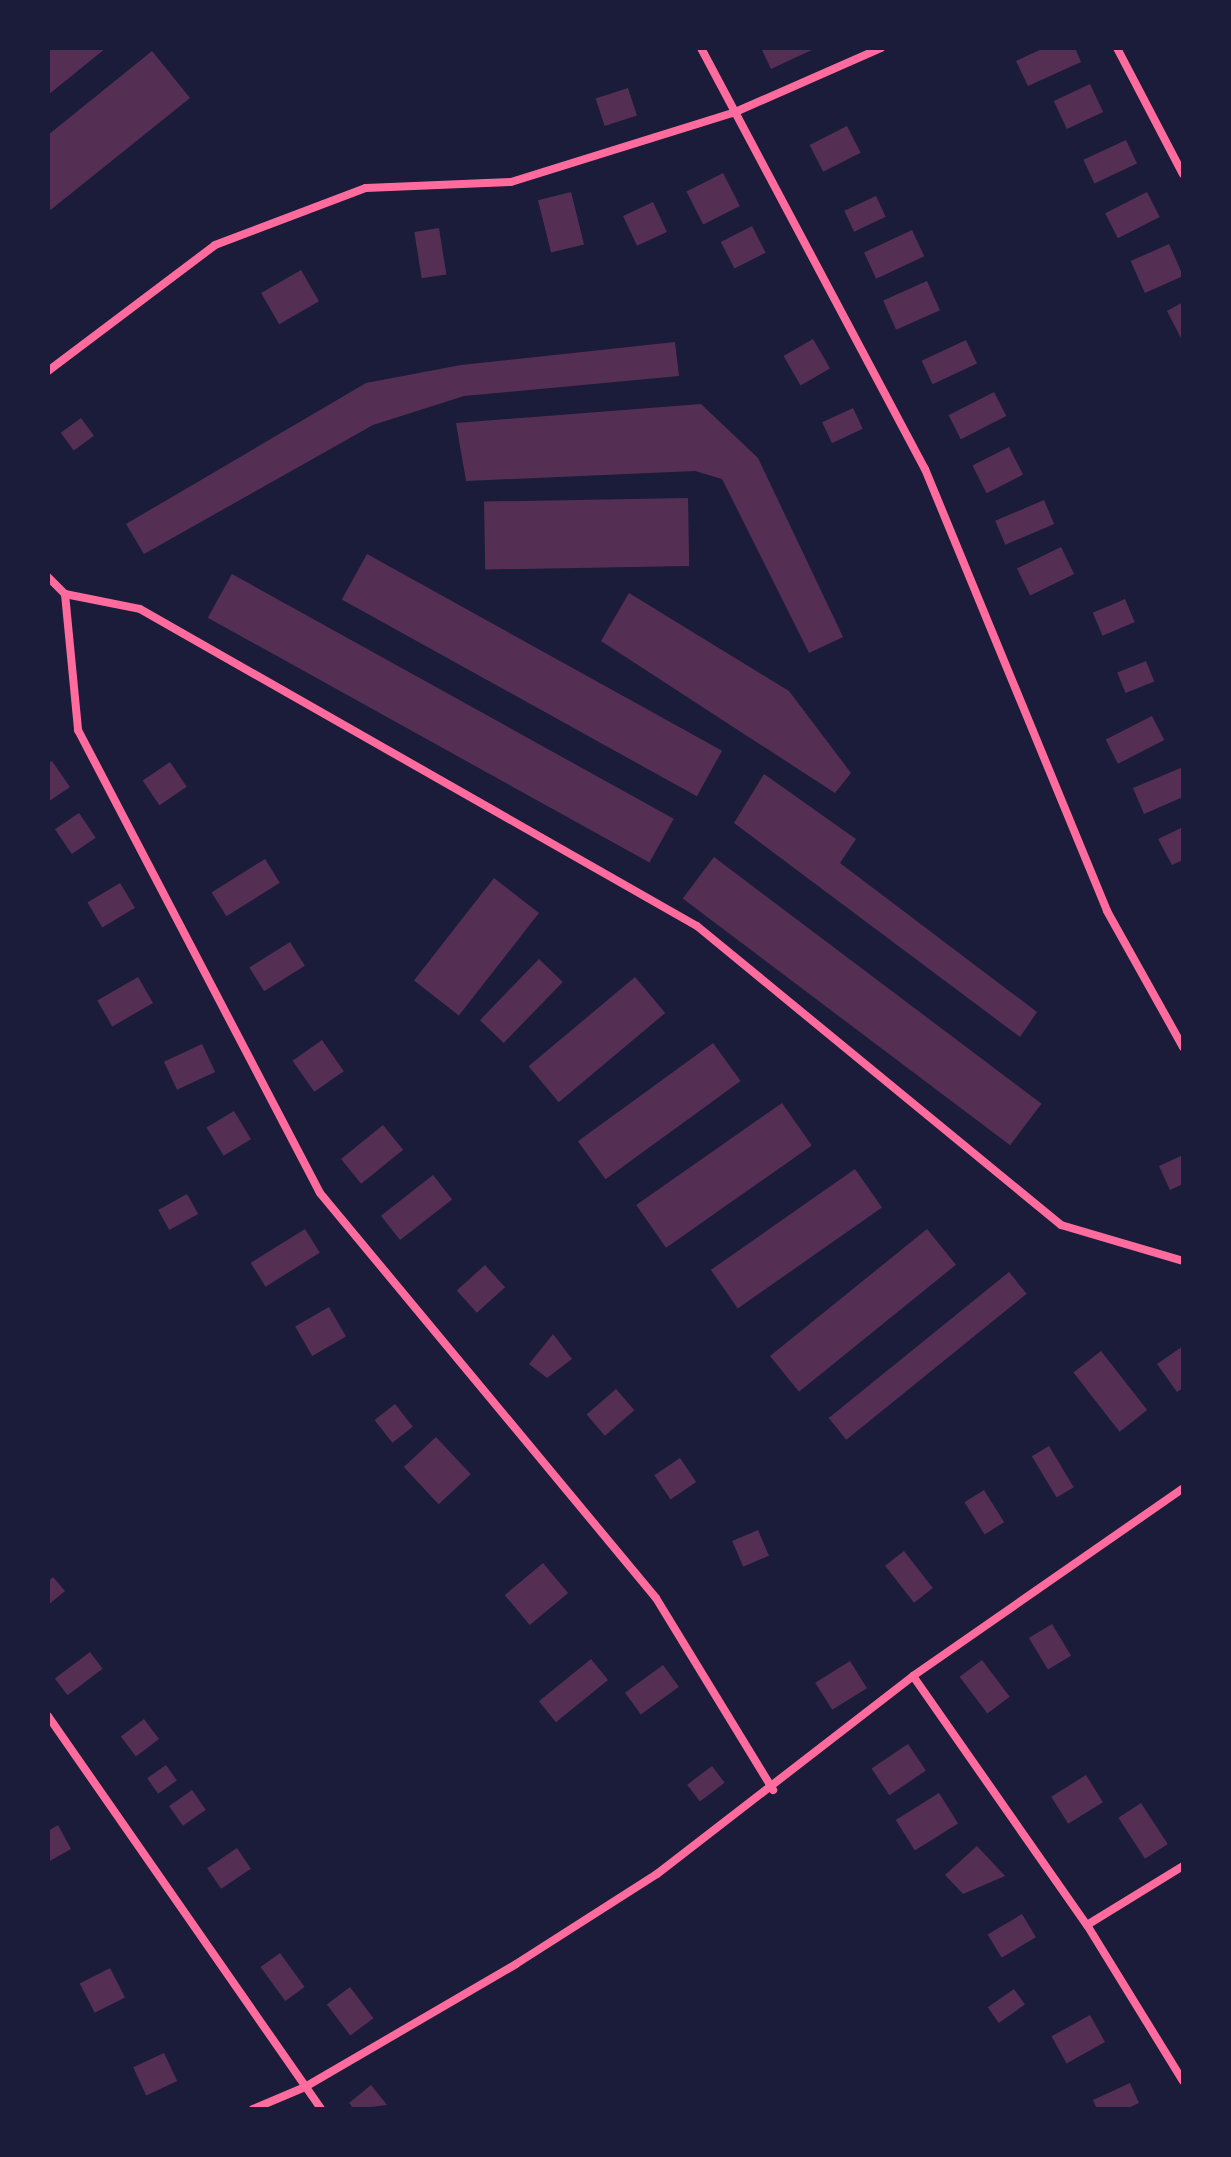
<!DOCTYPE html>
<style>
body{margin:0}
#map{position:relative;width:1231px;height:2157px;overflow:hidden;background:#1b1b3a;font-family:Overpass,sans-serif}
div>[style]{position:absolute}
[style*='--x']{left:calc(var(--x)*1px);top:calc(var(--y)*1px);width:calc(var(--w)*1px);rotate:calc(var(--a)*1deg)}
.building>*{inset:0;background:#542f53;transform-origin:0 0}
.minor>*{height:8px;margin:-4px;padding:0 4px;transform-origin:4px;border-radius:4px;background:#ff6b9d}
span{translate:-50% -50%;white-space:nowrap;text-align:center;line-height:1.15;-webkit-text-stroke:6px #1b1b3a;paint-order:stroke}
.frame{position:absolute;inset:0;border:50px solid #1b1b3a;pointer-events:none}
</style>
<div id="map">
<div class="building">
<i style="clip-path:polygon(48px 48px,106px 48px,48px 95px)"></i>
<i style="clip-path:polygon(761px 48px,816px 48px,771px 69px)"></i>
<i style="clip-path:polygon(1044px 48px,1075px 48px,1081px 62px,1028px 86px,1016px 61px)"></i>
<i style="clip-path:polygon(152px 51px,190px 98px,48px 212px,48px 135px)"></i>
<i style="left:1090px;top:84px;width:31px;height:40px;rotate:65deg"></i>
<i style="left:628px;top:88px;width:29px;height:34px;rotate:72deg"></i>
<i style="left:847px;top:126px;width:30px;height:42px;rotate:63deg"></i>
<i style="left:1126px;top:140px;width:26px;height:47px;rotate:65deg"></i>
<i style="left:723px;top:173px;width:37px;height:41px;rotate:63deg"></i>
<i style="left:571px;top:192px;width:54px;height:34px;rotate:76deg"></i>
<i style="left:1147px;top:192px;width:28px;height:47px;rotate:63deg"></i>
<i style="left:876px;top:196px;width:23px;height:35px;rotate:65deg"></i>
<i style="left:653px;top:202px;width:33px;height:33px;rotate:65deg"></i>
<i style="left:752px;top:226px;width:30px;height:35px;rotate:63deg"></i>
<i style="left:439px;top:228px;width:47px;height:25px;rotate:81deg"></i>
<i style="left:912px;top:230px;width:29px;height:53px;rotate:65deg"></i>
<i style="left:1169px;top:244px;width:35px;height:42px;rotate:66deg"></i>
<i style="left:301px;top:270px;width:36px;height:46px;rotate:60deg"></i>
<i style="left:927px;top:281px;width:32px;height:48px;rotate:66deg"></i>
<i style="clip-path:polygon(1183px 302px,1183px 342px,1167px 311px)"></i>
<i style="left:813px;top:339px;width:34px;height:34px;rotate:60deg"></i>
<i style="left:966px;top:340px;width:26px;height:49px;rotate:65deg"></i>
<i style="clip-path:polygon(675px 342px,679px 376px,464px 396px,373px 425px,144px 554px,126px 524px,366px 383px,461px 365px)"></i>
<i style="left:994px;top:392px;width:27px;height:51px;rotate:63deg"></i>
<i style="clip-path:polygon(701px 404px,758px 458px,843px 637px,809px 653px,722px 479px,695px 471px,466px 481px,456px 423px)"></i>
<i style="left:853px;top:408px;width:23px;height:34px;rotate:65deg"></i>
<i style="left:81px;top:418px;width:22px;height:25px;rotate:54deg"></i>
<i style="left:1009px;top:447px;width:31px;height:41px;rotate:63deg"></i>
<i style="left:688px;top:498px;width:68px;height:204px;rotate:89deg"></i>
<i style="left:1044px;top:500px;width:26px;height:53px;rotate:67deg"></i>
<i style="left:1061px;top:547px;width:30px;height:49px;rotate:64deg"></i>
<i style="left:367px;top:554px;width:406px;height:52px;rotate:29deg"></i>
<i style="left:232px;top:574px;width:505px;height:50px;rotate:29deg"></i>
<i style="clip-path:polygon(629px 593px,789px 691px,851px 773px,835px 793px,601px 641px)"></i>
<i style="left:1125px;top:599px;width:25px;height:35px;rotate:67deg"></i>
<i style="left:1146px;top:661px;width:22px;height:31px;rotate:68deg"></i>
<i style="left:1152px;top:716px;width:27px;height:52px;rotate:63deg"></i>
<i style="clip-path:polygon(52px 761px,70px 787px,48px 802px,48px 763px)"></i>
<i style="left:170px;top:762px;width:30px;height:33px;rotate:56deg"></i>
<i style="clip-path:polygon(1183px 767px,1183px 797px,1144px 814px,1133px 788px)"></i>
<i style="clip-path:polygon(764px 774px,856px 839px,840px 863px,1037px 1012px,1020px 1037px,734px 823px)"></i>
<i style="left:79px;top:813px;width:30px;height:29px;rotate:56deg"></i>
<i style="clip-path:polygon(1183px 827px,1183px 860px,1172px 865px,1158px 839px)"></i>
<i style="left:714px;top:857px;width:410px;height:52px;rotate:37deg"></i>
<i style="left:265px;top:859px;width:28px;height:63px;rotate:58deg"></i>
<i style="left:494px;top:878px;width:57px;height:130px;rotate:38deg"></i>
<i style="left:120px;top:883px;width:29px;height:38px;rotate:59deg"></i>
<i style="left:290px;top:942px;width:28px;height:48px;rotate:58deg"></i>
<i style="left:539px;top:959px;width:33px;height:85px;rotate:44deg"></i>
<i style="left:138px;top:977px;width:30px;height:47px;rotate:60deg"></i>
<i style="left:635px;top:977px;width:47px;height:139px;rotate:50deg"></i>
<i style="left:322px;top:1040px;width:38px;height:36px;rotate:55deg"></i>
<i style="left:713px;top:1043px;width:47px;height:167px;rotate:54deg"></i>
<i style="left:202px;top:1044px;width:31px;height:42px;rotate:65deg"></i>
<i style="left:782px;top:1103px;width:52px;height:178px;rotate:55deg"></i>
<i style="left:234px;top:1111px;width:33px;height:32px;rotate:59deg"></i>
<i style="left:383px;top:1125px;width:32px;height:54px;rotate:51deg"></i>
<i style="clip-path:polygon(1183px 1155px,1183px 1184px,1170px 1190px,1159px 1166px)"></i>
<i style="left:855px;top:1169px;width:47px;height:176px;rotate:55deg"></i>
<i style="left:433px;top:1175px;width:31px;height:66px;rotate:52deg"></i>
<i style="left:187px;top:1194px;width:23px;height:33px;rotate:61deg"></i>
<i style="left:305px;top:1229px;width:28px;height:64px;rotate:58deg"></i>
<i style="left:927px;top:1229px;width:46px;height:202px;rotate:51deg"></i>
<i style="left:485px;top:1265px;width:30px;height:38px;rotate:48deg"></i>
<i style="left:1009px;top:1272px;width:28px;height:232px;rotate:51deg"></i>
<i style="left:329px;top:1307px;width:34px;height:39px;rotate:60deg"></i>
<i style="clip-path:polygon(553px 1334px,572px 1359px,547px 1378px,529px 1364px)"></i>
<i style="clip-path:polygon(1183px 1346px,1183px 1388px,1177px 1392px,1157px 1364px)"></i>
<i style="left:1101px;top:1351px;width:75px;height:35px;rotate:52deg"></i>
<i style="left:616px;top:1389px;width:28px;height:39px;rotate:49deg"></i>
<i style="left:395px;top:1404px;width:29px;height:26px;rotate:52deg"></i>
<i style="left:436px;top:1437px;width:51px;height:44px;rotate:47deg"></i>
<i style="left:1049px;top:1446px;width:48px;height:20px;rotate:59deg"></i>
<i style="left:680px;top:1458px;width:29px;height:31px;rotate:56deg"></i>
<i style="left:984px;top:1490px;width:38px;height:23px;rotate:58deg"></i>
<i style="left:758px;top:1530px;width:28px;height:28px;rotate:67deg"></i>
<i style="left:904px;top:1551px;width:47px;height:24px;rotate:52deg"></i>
<i style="left:543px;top:1563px;width:39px;height:50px;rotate:50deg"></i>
<i style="clip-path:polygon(53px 1577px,65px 1591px,48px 1605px,48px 1582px)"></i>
<i style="left:1052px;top:1624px;width:37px;height:27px;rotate:59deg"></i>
<i style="left:90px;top:1652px;width:21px;height:44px;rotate:53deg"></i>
<i style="left:591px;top:1659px;width:27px;height:67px;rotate:51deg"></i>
<i style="left:982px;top:1660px;width:46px;height:28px;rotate:53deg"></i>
<i style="left:850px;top:1661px;width:32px;height:41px;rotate:58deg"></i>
<i style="left:663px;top:1665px;width:27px;height:47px;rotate:54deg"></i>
<i style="left:144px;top:1719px;width:25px;height:29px;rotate:53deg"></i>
<i style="left:908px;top:1744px;width:32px;height:44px;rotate:56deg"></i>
<i style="left:166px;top:1765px;width:19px;height:23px;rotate:55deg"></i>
<i style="left:712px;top:1766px;width:21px;height:31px;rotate:53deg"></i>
<i style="left:1086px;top:1775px;width:32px;height:41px;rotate:58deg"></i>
<i style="left:192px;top:1790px;width:24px;height:28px;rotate:55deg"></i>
<i style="left:939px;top:1793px;width:36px;height:51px;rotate:58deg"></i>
<i style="left:1141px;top:1803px;width:49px;height:27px;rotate:57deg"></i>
<i style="clip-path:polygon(58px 1825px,71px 1849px,48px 1862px,48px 1831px)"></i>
<i style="clip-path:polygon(977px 1846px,1005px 1876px,963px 1894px,945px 1875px)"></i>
<i style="left:237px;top:1848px;width:25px;height:36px;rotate:56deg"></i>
<i style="left:1022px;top:1914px;width:27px;height:40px;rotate:59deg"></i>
<i style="left:280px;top:1953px;width:42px;height:24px;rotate:54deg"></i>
<i style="left:110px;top:1968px;width:33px;height:34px;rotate:63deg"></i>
<i style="left:350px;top:1987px;width:39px;height:29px;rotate:53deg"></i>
<i style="left:1014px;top:1989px;width:19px;height:32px;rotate:55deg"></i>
<i style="left:1090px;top:2015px;width:31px;height:44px;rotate:61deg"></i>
<i style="left:164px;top:2053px;width:31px;height:34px;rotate:65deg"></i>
<i style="clip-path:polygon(1130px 2083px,1139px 2103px,1126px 2109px,1097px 2109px,1093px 2100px)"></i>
<i style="clip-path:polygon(371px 2085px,387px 2105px,354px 2109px,349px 2103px)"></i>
</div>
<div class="minor">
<i style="--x:701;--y:48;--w:477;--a:62"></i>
<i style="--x:925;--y:469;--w:478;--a:67.6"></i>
<i style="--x:1107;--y:911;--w:156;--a:60.8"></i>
<i style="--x:1117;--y:48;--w:142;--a:62.4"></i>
<i style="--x:48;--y:371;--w:209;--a:-37"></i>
<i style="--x:215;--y:245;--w:161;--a:-20.7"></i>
<i style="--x:366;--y:188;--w:145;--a:-2.4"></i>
<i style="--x:511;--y:182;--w:232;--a:-17.3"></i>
<i style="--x:733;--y:113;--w:162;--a:-23.7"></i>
<i style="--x:48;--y:577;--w:24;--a:45"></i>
<i style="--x:65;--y:594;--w:76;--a:11.3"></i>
<i style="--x:140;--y:609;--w:641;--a:29.65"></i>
<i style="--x:697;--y:926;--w:471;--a:39.4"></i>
<i style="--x:1061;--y:1225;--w:127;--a:16.4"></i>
<i style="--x:65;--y:594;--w:137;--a:84.5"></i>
<i style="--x:78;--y:730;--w:522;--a:62.4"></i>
<i style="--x:320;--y:1193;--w:526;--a:50.32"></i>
<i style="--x:656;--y:1598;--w:225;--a:58.6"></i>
<i style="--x:913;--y:1676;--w:304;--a:55.1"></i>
<i style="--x:1087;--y:1925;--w:183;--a:58.4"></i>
<i style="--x:48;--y:1716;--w:479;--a:55.2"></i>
<i style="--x:1087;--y:1925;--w:113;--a:-31.6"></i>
<i style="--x:253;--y:2109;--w:56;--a:-22.9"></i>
<i style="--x:305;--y:2087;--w:244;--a:-30.2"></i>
<i style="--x:516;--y:1964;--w:167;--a:-32.6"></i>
<i style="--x:657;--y:1874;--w:324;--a:-37.7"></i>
<i style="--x:913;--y:1676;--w:329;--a:-34.8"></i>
</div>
<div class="frame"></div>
</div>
